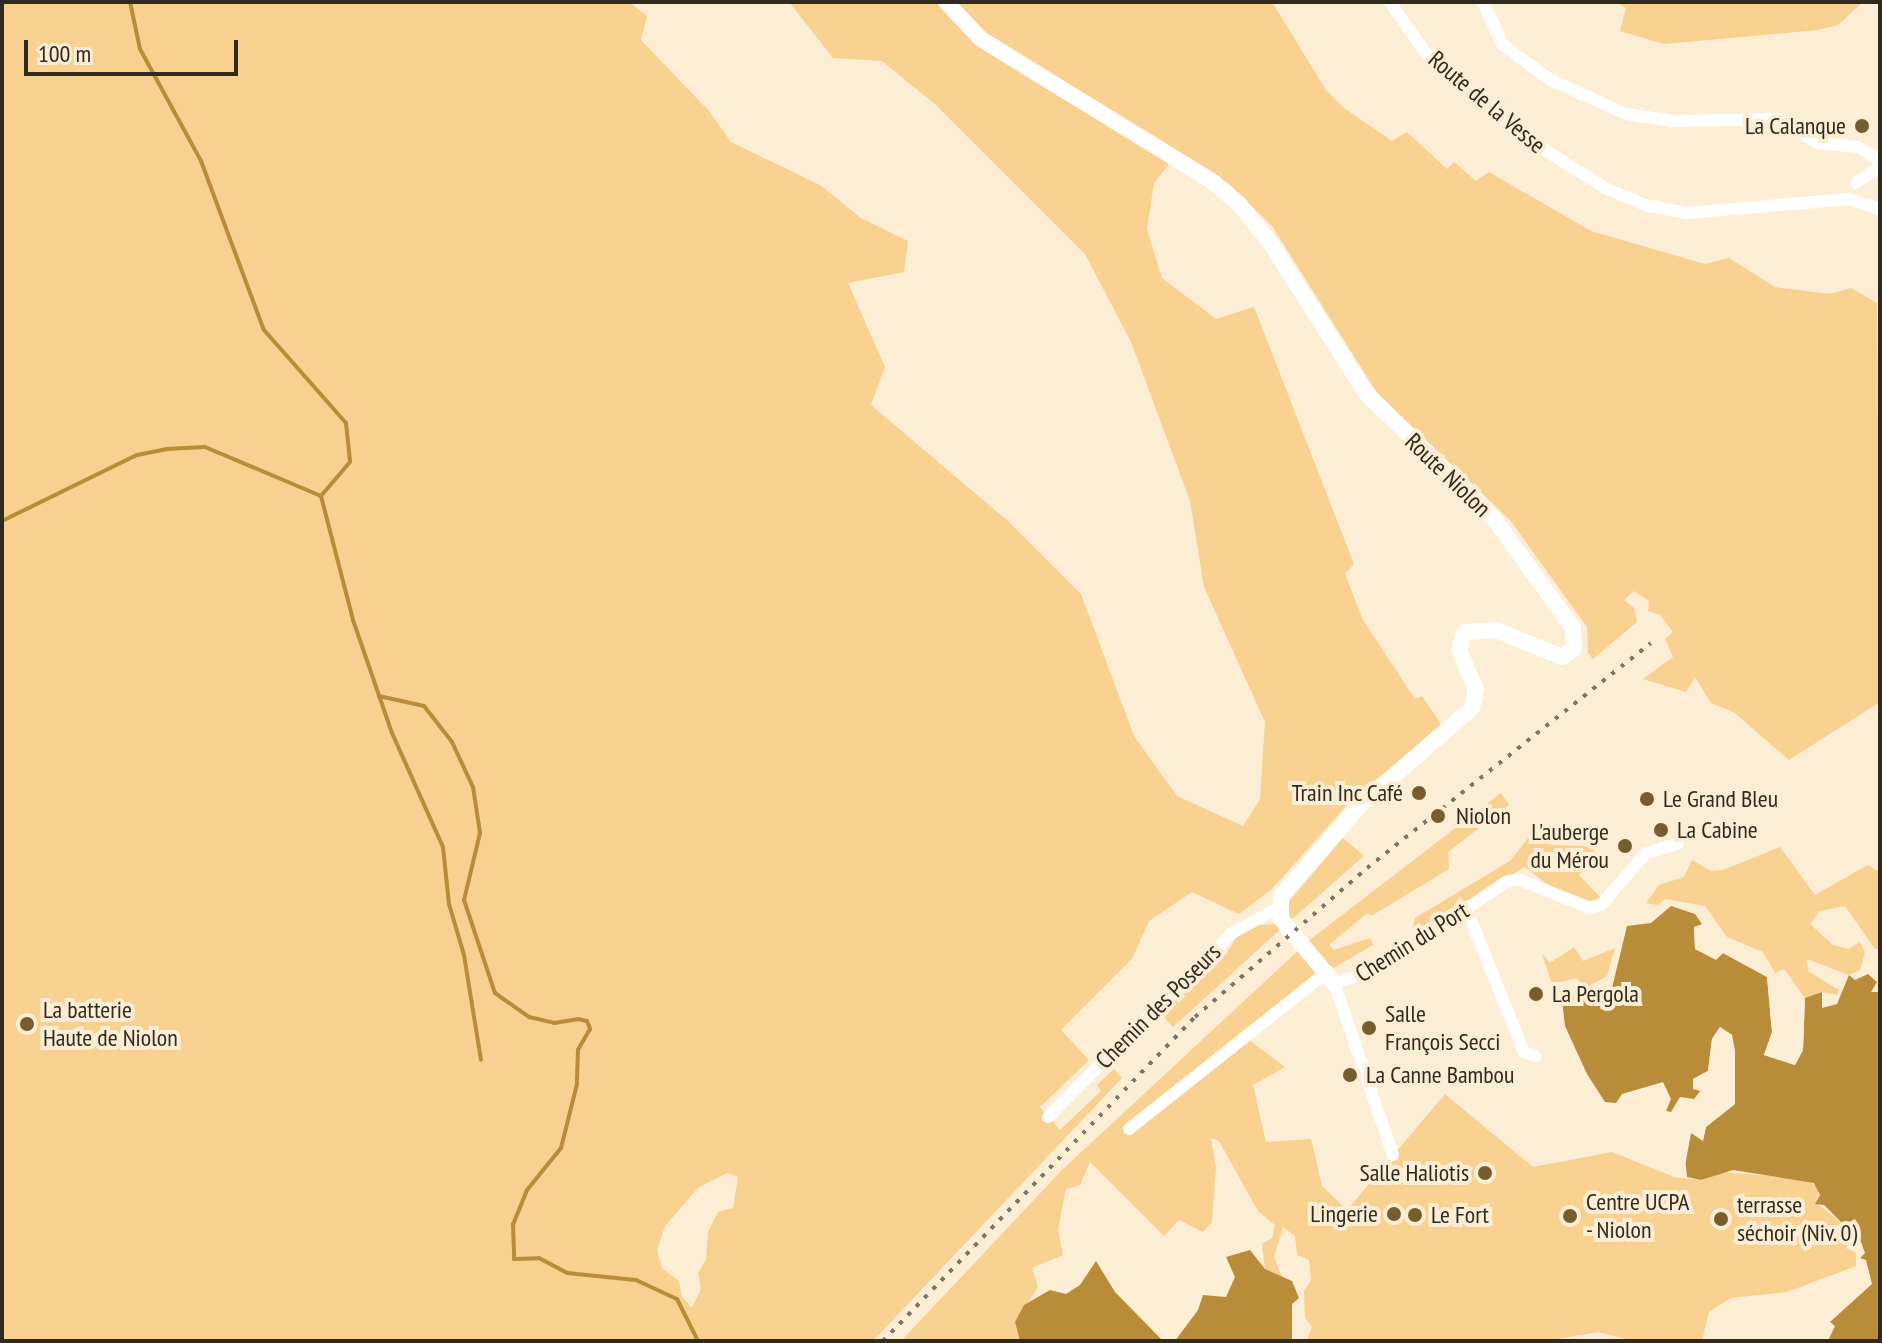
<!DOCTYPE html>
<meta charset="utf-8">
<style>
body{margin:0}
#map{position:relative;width:1882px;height:1343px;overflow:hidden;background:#fcedd5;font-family:"PT Sans Narrow",sans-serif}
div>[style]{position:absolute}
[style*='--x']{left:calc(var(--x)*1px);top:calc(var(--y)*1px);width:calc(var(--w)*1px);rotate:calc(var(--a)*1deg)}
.green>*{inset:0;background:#f8d190}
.water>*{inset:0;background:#b98c39}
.pier>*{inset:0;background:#fcedd5}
.stream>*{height:4px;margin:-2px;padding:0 2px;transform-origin:2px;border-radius:2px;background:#b98c39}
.minor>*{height:12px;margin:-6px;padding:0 6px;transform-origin:6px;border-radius:6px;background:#fff}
.tertiary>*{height:16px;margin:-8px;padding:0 8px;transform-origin:8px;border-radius:8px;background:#fff}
.rail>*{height:4px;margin-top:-2px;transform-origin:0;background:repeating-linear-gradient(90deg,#7f7565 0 4px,transparent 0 12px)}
.dots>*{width:22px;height:22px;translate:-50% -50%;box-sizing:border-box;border:4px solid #fcedd5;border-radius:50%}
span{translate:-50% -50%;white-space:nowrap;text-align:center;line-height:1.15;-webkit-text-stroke:8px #fcedd5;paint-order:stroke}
.street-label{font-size:24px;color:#30291d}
.poi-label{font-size:24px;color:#30291d}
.right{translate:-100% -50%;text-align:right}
.left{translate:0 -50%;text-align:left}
.frame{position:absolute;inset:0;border:4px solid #30291d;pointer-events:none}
.scale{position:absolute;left:24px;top:40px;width:214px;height:36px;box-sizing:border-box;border:4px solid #30291d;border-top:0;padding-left:10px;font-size:24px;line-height:28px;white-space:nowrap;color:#30291d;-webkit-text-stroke:6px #fcedd5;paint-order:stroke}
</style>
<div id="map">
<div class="green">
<i style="clip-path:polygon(evenodd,2px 2px,629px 2px,647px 16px,641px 40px,709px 111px,731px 142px,820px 185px,861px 218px,908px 241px,904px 272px,848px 283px,885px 367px,871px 405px,1009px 522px,1081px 594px,1134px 736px,1177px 796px,1243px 826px,1260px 799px,1265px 722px,1204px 587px,1190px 501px,1131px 342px,1085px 254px,937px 106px,882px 61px,833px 58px,789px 2px,1272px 2px,1326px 90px,1344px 108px,1392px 141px,1407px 132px,1447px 169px,1454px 162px,1476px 181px,1489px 172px,1591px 231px,1705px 264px,1729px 258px,1775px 287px,1830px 294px,1851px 288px,1877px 303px,1880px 702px,1789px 760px,1735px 713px,1711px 703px,1695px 677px,1686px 692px,1643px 679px,1673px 657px,1665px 639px,1673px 632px,1660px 615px,1648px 611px,1649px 601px,1634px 591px,1624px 600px,1634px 608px,1637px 622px,1593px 659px,1588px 653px,1587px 627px,1510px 520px,1378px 394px,1272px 226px,1228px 183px,1177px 154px,1154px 183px,1147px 229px,1162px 278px,1216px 319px,1254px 307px,1354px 564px,1345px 574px,1363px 620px,1415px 699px,1422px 696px,1443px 727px,1355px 796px,1273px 888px,1239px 914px,1192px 892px,1149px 921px,1132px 959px,1061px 1030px,1089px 1060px,1040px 1107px,1060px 1130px,1101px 1091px,1097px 1085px,1114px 1069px,1122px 1078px,873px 1341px,2px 1341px,2px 2px,727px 1173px,738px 1177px,733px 1208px,718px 1212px,708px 1232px,706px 1259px,698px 1273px,701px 1289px,692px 1308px,682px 1297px,679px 1281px,662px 1268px,657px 1250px,665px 1226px,698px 1188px,727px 1173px)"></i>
<i style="clip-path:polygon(1615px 2px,1863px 2px,1838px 25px,1818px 30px,1664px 44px,1620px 31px,1626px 8px)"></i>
<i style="clip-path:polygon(1501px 793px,1509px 805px,1448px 852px,1449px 869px,1373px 915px,1366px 914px,1329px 945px,1334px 950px,1370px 938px,1373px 945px,1332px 969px,1307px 942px)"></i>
<i style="clip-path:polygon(1533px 832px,1551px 845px,1588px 846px,1598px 854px,1579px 875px,1602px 899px,1583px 902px,1549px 886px,1525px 867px,1424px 926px,1413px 926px,1415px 918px,1510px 861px)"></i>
<i style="clip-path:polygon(1343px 838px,1364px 856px,1291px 920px,1286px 905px)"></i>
<i style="clip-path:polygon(1780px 847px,1815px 895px,1868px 865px,1880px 872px,1880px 949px,1875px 949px,1845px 906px,1820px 911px,1810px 924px,1833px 945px,1849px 949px,1860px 942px,1865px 952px,1860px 970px,1849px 975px,1807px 959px,1808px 971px,1839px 990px,1837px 995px,1822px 992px,1805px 998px,1784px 969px,1775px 973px,1763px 952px,1727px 937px,1705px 906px,1665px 899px,1658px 905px,1646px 903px,1659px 885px,1684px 877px,1692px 860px,1711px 871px,1723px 870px)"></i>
<i style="clip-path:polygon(1277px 924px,1282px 928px,1173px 1027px,1161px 1014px,1227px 953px,1236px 937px,1256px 925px)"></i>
<i style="clip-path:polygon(1574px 947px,1583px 961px,1615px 948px,1607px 976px,1584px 989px,1577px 978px,1552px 984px,1542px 954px,1550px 963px)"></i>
<i style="clip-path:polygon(1300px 949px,1320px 970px,1242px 1035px,1285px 1067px,1253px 1085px,1266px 1142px,1311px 1139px,1322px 1186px,1347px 1210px,1445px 1094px,1533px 1167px,1612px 1152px,1674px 1177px,1701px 1180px,1722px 1172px,1806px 1179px,1819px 1188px,1816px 1203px,1855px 1233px,1846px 1248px,1856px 1253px,1856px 1266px,1787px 1292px,1731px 1298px,1709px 1312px,1702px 1341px,1634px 1341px,1598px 1332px,1546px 1341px,1307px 1341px,1312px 1327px,1305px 1318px,1304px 1291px,1311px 1280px,1309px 1260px,1297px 1255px,1295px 1236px,1283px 1227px,1274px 1257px,1282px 1277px,1265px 1269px,1262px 1244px,1272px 1238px,1275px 1225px,1258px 1211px,1219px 1141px,1211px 1138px,1216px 1168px,1212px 1222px,1203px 1232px,1179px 1220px,1164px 1236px,1090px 1162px,1080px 1185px,1066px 1189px,1058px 1230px,1063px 1255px,1032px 1268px,1038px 1287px,1015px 1322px,1020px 1341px,901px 1341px,1063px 1169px)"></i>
</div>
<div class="water">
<i style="clip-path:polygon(1671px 906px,1695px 914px,1702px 924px,1694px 927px,1695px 949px,1716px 959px,1723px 953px,1767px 977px,1772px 1032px,1764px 1055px,1795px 1065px,1803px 1050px,1805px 998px,1822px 992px,1822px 1008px,1837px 1004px,1849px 975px,1855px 980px,1868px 974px,1877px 982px,1871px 992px,1880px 992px,1880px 1341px,1828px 1341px,1835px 1326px,1830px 1322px,1872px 1284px,1866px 1260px,1860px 1258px,1865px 1253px,1861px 1242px,1824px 1205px,1815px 1204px,1820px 1195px,1814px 1183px,1733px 1170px,1701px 1180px,1687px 1177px,1685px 1158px,1691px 1132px,1703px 1140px,1706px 1127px,1735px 1104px,1732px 1035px,1720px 1027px,1712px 1039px,1708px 1071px,1693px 1079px,1693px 1089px,1701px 1090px,1694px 1099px,1680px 1097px,1671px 1112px,1666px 1111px,1671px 1099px,1663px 1082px,1622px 1094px,1616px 1103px,1605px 1102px,1587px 1074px,1565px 1026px,1562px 1000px,1575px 995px,1593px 1004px,1612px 988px,1627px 926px,1651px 923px)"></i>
<i style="clip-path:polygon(1250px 1250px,1265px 1269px,1292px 1281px,1299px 1298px,1292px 1304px,1292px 1341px,1175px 1341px,1198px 1310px,1203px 1295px,1226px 1297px,1235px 1277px,1226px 1257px)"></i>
<i style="clip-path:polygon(1096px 1261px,1115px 1292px,1163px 1341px,1020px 1341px,1015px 1322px,1024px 1305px,1050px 1290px,1066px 1294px,1080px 1285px)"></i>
</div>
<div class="pier">
<i style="clip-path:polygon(1706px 924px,1698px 930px,1700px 947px,1715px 955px,1725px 949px,1771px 975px,1776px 1032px,1769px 1053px,1793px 1061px,1805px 998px,1803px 1050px,1795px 1065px,1764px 1055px,1772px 1032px,1767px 977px,1723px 953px,1716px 960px,1695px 949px,1694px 927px)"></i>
<i style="clip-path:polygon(1720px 1027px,1732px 1035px,1735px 1050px,1735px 1104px,1706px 1127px,1703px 1141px,1691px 1133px,1683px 1177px,1681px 1158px,1688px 1130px,1700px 1134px,1703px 1124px,1732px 1102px,1730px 1051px,1721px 1033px,1712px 1073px,1697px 1082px,1705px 1092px,1695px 1103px,1701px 1091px,1693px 1089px,1693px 1079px,1708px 1071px,1712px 1039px)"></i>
</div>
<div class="stream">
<i style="--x:130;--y:2;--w:48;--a:78"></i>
<i style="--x:140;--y:49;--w:128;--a:61.4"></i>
<i style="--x:201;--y:161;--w:180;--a:69.6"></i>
<i style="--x:264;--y:330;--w:124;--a:48.6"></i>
<i style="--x:346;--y:423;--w:39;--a:84"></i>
<i style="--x:350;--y:462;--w:45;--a:130.5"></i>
<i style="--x:321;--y:496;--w:128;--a:75.5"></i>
<i style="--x:353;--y:620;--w:120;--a:71"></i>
<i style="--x:392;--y:733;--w:125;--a:65.9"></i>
<i style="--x:443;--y:847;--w:57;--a:84"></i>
<i style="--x:449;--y:904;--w:53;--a:73.6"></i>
<i style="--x:464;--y:955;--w:106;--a:80.8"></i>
<i style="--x:2;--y:521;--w:150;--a:-26.1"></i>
<i style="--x:137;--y:455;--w:31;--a:-11"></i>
<i style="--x:167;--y:449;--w:38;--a:-3"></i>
<i style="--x:205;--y:447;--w:126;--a:22.9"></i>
<i style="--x:379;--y:696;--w:46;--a:12.5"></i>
<i style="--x:424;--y:706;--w:46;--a:52.1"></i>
<i style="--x:452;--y:742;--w:50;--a:65"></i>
<i style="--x:473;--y:787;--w:47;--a:81.3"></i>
<i style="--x:480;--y:833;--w:69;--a:103.4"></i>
<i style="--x:464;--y:900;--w:98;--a:71.6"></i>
<i style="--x:495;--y:993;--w:42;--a:35.2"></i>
<i style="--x:529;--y:1017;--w:26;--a:13"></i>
<i style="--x:554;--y:1023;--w:24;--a:-9"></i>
<i style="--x:578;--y:1019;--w:9;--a:13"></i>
<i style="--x:587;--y:1021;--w:9;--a:69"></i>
<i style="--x:590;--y:1029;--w:24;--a:120"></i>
<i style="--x:578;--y:1050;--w:34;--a:92"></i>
<i style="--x:577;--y:1084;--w:66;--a:104"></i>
<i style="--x:561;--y:1148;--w:54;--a:129"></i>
<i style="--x:527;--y:1190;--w:37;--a:112"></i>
<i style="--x:513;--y:1224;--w:35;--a:88"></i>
<i style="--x:514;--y:1259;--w:25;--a:-2"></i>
<i style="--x:539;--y:1258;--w:32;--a:28"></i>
<i style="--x:567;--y:1273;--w:69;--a:5.8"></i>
<i style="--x:636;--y:1280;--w:45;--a:24.9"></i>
<i style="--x:677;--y:1299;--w:47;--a:63.4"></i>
</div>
<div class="minor">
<i style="--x:1390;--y:2;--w:61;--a:55"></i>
<i style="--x:1425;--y:52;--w:127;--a:40.8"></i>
<i style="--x:1521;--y:135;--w:99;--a:32.2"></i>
<i style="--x:1605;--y:188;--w:43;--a:23"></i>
<i style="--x:1645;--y:205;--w:42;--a:11"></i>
<i style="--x:1686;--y:213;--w:164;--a:-4.9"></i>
<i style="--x:1849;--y:199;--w:33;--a:18"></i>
<i style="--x:1483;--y:2;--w:47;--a:65.1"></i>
<i style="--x:1503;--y:45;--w:57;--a:36.5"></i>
<i style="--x:1549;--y:79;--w:85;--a:24.4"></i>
<i style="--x:1626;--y:114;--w:49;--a:8.3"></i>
<i style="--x:1674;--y:121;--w:105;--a:-1.1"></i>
<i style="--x:1779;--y:119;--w:45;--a:32.3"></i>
<i style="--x:1817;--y:143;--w:41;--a:5.6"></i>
<i style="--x:1858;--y:147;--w:26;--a:31"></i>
<i style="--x:1856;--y:183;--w:29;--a:-35"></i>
<i style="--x:1466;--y:908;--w:155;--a:68.1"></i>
<i style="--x:1524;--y:1052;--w:12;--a:20"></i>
<i style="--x:1048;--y:1117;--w:260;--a:-45"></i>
<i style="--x:1232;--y:933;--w:52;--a:-28.5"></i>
<i style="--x:1129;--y:1129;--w:254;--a:-38.4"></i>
<i style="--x:1393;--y:1155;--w:182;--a:-108.9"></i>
<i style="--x:1334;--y:983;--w:41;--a:-15.8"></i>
<i style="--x:1373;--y:972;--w:161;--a:-34.1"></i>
<i style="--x:1506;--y:882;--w:12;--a:-14"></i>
<i style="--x:1518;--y:879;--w:78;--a:21.9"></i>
<i style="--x:1590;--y:908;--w:13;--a:-18"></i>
<i style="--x:1602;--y:904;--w:67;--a:-49.2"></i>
<i style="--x:1646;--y:853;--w:33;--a:-16"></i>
</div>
<div class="tertiary">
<i style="--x:946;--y:2;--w:51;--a:46.6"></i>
<i style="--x:981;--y:39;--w:273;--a:31.6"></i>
<i style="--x:1213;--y:182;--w:34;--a:40"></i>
<i style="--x:1239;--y:204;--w:48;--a:51"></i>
<i style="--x:1269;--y:241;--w:182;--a:57.4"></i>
<i style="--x:1367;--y:394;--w:180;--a:44.5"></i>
<i style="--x:1495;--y:520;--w:133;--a:54.2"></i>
<i style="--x:1573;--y:628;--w:20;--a:87"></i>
<i style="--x:1574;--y:648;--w:15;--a:143"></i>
<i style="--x:1562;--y:657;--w:71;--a:-157.8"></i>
<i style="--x:1496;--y:630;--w:31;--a:176"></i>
<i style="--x:1465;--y:632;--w:19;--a:108"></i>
<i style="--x:1459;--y:650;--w:43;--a:67"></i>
<i style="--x:1476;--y:690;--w:18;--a:103"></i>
<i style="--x:1472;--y:708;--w:150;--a:139.1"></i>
<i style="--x:1359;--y:806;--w:119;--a:130.9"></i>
<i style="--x:1281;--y:896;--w:23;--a:90"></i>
<i style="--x:1281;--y:919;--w:83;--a:50.4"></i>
</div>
<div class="rail">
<i style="--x:883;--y:1341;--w:450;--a:-46.1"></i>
<i style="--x:1195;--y:1017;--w:228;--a:-40.9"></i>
<i style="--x:1367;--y:868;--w:362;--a:-38.4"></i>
</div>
<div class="dots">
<i style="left:1862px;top:126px;background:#775d2e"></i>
<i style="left:1419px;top:793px;background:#775d2e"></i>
<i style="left:1647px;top:799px;background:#775d2e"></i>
<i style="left:1438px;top:816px;background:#775d2e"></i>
<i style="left:1661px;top:830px;background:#775d2e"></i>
<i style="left:1625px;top:846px;background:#775d2e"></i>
<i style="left:1536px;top:994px;background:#775d2e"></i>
<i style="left:27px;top:1024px;background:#775d2e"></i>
<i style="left:1369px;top:1028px;background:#775d2e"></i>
<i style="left:1350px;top:1075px;background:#775d2e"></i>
<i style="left:1485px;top:1173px;background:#775d2e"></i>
<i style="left:1394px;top:1214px;background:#775d2e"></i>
<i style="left:1415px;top:1215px;background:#775d2e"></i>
<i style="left:1570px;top:1216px;background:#775d2e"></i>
<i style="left:1721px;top:1219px;background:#775d2e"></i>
</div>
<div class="street-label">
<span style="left:1487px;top:102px;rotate:40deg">Route de la Vesse</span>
<span style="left:1448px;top:475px;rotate:44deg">Route Niolon</span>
<span style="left:1412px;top:942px;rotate:-32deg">Chemin du Port</span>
<span style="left:1158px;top:1006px;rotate:-45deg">Chemin des Poseurs</span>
</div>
<div class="poi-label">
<span class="right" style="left:1846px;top:126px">La Calanque</span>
<span class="right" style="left:1403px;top:793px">Train Inc Café</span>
<span class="left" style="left:1663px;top:799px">Le Grand Bleu</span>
<span class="left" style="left:1456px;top:816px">Niolon</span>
<span class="left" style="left:1677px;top:830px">La Cabine</span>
<span class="right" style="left:1609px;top:846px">L'auberge<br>du Mérou</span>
<span class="left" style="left:1552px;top:994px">La Pergola</span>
<span class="left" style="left:43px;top:1024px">La batterie<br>Haute de Niolon</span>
<span class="left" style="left:1385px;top:1028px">Salle<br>François Secci</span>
<span class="left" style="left:1366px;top:1075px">La Canne Bambou</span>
<span class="right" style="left:1469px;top:1173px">Salle Haliotis</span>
<span class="left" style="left:1586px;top:1216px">Centre UCPA<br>- Niolon</span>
<span class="left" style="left:1737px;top:1219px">terrasse<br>séchoir (Niv. 0)</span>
<span class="right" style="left:1378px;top:1214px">Lingerie</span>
<span class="left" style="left:1431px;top:1215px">Le Fort</span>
</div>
<div class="frame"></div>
<div class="scale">100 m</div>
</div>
